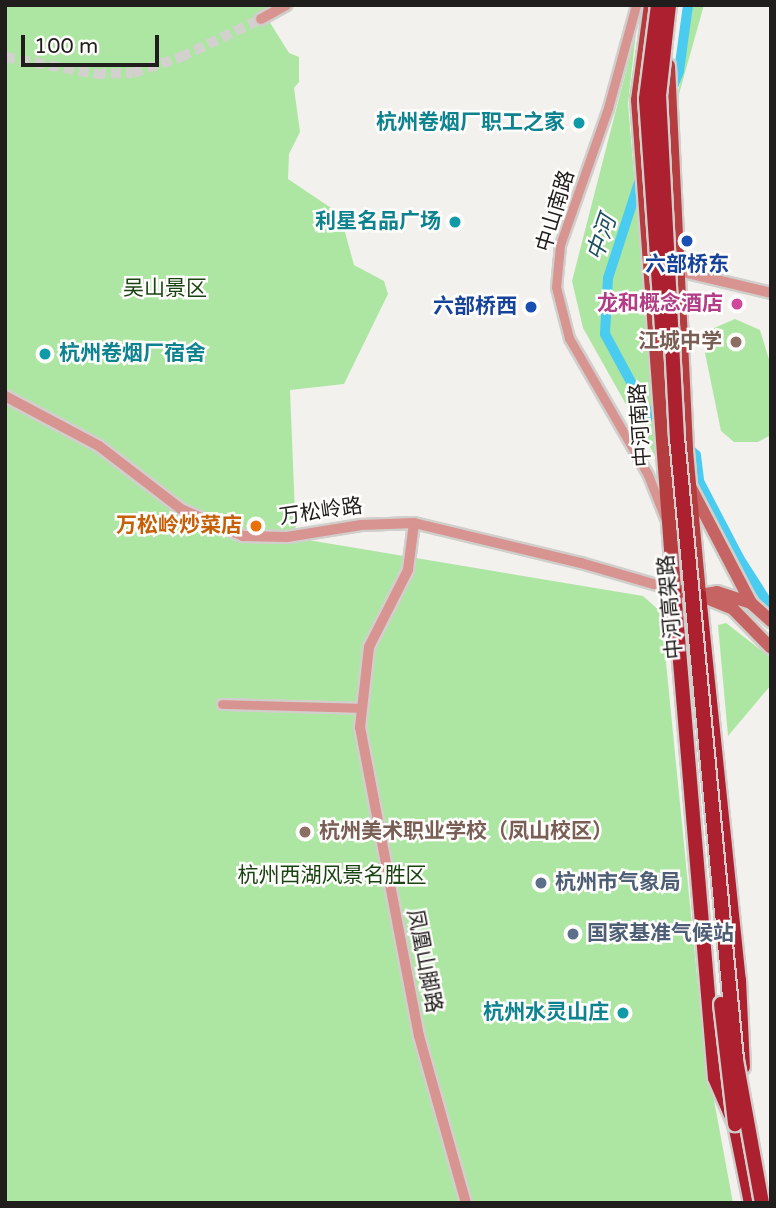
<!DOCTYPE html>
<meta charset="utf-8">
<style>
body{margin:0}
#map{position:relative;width:776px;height:1208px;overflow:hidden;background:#f3f1ed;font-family:"Varela Round","Noto Sans SC",sans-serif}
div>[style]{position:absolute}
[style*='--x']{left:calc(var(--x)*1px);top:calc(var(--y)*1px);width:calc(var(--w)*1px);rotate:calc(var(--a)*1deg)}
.green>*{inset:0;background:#ade6a2}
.canal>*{height:10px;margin:-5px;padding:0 5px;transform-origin:5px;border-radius:5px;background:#49ccf0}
.tertiary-tunnel>*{height:10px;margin-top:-5px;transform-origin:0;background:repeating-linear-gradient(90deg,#d3d1ce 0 10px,transparent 0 15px)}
.roads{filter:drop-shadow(2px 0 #d1cfcc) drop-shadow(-2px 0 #d1cfcc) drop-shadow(0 2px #d1cfcc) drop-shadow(0 -2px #d1cfcc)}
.minor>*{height:9px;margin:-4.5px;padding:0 4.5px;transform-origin:4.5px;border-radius:4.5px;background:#d79490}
.tertiary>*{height:10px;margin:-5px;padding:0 5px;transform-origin:5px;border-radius:5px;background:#d79490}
.secondary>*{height:12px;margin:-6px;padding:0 6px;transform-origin:6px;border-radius:6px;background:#c56462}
.primary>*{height:14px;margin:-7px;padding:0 7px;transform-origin:7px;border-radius:7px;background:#b53d40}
.trunk>*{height:14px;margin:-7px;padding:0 7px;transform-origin:7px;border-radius:7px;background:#ad2030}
.bridges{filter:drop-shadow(2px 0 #d1cfcc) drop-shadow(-2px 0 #d1cfcc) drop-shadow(0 2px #d1cfcc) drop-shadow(0 -2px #d1cfcc)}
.trunk-bridge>*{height:14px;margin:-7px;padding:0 7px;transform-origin:7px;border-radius:7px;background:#ad2030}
.dots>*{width:19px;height:19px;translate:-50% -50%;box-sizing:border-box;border:4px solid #fffefd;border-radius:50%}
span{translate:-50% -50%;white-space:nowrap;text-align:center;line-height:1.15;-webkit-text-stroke:5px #fffefd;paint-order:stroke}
.culture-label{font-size:21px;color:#0d838f;font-weight:700}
.right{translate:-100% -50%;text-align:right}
.left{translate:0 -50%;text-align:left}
.street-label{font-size:21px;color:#1f1e1c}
.transit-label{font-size:21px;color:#164399;font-weight:700}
.park-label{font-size:21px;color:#194310}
.hotel-label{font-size:21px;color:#b23c85;font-weight:700}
.education-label{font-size:21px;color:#785e54;font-weight:700}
.food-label{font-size:21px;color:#c56008;font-weight:700}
.service-label{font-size:21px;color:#4e5e75;font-weight:700}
.water-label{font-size:23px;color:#1b5160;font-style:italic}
.frame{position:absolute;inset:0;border:7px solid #1f1e1c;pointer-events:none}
.scale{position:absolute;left:21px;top:35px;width:138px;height:32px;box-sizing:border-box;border:4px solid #1f1e1c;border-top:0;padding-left:9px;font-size:21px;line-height:24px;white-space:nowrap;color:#1f1e1c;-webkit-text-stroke:5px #fffefd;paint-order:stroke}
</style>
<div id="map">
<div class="green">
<i style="clip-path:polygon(5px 5px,293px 5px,269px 21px,289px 53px,299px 57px,299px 82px,294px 88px,300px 132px,289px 154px,288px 179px,340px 214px,354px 265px,384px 281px,388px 294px,344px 384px,290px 390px,296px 538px,643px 596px,661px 612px,704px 1046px,733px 1203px,5px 1203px)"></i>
<i style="clip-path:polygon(692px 5px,704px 5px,675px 108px,687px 47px)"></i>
<i style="clip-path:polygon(636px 32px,628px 104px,659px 463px,583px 328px,572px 281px)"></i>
<i style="clip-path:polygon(735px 319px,760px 330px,771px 366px,771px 435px,758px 442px,734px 442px,721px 431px,705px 353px,714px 328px)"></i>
<i style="clip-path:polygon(726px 623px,771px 658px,771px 685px,728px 736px,718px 625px)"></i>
</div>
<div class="canal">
<i style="--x:671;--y:92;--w:22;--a:-69"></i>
<i style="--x:679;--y:71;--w:67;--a:-82.2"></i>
<i style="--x:641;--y:176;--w:107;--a:107.9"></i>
<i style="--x:608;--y:278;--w:56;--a:93.1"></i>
<i style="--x:605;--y:334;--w:84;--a:61.6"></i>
<i style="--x:645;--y:408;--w:24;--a:42"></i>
<i style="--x:684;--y:444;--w:16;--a:43"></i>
<i style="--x:696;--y:455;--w:26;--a:83"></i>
<i style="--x:699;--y:481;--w:87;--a:62.5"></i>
<i style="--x:739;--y:558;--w:59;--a:57.4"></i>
</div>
<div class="tertiary-tunnel">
<i style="--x:5;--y:57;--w:93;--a:10.6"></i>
<i style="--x:96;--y:74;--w:37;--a:-2"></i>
<i style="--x:133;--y:73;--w:51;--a:-18.4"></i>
<i style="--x:181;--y:57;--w:89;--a:-25.4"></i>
</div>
<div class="roads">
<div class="minor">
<i style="--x:636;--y:5;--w:107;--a:105.2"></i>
<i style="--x:608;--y:108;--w:145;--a:109.3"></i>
<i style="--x:560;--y:245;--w:42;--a:95.4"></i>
<i style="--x:556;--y:287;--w:53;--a:75.7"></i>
<i style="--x:569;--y:338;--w:158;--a:60"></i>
<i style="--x:648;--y:475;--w:46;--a:68.4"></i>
<i style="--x:222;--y:704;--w:139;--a:1.6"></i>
</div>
<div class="tertiary">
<i style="--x:261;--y:19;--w:29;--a:-29"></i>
<i style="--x:679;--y:271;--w:95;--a:13.4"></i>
<i style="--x:5;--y:396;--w:106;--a:28"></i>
<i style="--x:99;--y:446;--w:103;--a:37.5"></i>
<i style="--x:181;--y:509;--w:68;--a:23.5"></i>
<i style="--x:243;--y:536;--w:44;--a:1.3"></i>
<i style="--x:287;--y:537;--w:75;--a:-9.2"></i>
<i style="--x:361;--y:525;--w:53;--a:-2.2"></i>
<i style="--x:414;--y:523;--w:172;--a:13.5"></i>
<i style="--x:581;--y:563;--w:97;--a:16.2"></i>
<i style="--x:414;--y:523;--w:47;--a:97.3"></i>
<i style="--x:408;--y:570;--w:86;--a:116.9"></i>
<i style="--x:369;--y:647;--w:81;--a:96.4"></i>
<i style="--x:360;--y:727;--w:315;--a:79.2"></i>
<i style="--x:419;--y:1036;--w:173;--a:74.3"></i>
</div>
<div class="secondary">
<i style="--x:691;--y:488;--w:130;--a:62.4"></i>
<i style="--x:751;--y:603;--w:27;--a:42"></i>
<i style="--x:674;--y:590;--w:25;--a:11"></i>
<i style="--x:699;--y:595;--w:18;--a:-9"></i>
<i style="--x:717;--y:592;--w:36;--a:18"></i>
<i style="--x:699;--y:595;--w:37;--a:22"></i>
<i style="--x:733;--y:609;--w:54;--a:45.7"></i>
</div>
<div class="primary">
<i style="--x:651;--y:5;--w:96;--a:97.8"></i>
<i style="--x:638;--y:100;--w:491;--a:85.8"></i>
<i style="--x:668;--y:66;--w:385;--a:87.3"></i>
<i style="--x:686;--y:451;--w:145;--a:84.8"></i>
</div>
<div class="trunk">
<i style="--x:674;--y:590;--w:490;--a:85.2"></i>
<i style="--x:715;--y:1078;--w:50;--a:66.5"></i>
<i style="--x:735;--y:1124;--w:81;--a:78.6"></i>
<i style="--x:699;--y:595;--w:387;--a:84.1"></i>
<i style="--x:739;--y:980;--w:87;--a:87.4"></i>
</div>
</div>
<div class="bridges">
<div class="trunk-bridge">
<i style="--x:658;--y:5;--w:95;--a:97.3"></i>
<i style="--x:646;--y:99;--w:230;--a:86"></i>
<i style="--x:669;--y:5;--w:91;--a:96.3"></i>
<i style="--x:659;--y:95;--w:343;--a:87"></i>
<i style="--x:677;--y:438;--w:625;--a:84.58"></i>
<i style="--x:736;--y:1060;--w:145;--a:79.7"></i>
<i style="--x:721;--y:1004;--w:121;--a:83.3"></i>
</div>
</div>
<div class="dots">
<i style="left:579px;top:123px;background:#0f9aa8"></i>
<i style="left:455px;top:222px;background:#0f9aa8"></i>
<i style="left:687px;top:241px;background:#1a4fb4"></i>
<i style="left:737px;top:304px;background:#d1479c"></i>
<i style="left:531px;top:307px;background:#1a4fb4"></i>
<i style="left:736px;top:342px;background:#8d6e63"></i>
<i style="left:45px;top:354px;background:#0f9aa8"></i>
<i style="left:256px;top:526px;background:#e8710a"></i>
<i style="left:305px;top:832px;background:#8d6e63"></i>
<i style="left:541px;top:883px;background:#5c6f8a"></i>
<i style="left:573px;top:934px;background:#5c6f8a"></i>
<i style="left:623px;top:1013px;background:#0f9aa8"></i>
</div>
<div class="culture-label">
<span class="right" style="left:565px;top:123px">杭州卷烟厂职工之家</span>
<span class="right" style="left:441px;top:222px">利星名品广场</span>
<span class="left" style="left:59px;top:354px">杭州卷烟厂宿舍</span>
<span class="right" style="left:609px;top:1013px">杭州水灵山庄</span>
</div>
<div class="street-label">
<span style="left:556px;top:211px;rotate:-73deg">中山南路</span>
<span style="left:641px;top:425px;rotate:-94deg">中河南路</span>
<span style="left:321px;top:512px;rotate:-8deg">万松岭路</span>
<span style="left:671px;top:607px;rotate:-95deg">中河高架路</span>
<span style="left:424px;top:961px;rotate:79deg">凤凰山脚路</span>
</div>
<div class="transit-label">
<span style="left:687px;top:265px">六部桥东</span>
<span class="right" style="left:517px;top:307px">六部桥西</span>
</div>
<div class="park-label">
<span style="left:165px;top:289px">吴山景区</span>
<span style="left:332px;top:876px">杭州西湖风景名胜区</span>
</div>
<div class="hotel-label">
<span class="right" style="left:723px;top:304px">龙和概念酒店</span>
</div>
<div class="education-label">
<span class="right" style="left:722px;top:342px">江城中学</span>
<span class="left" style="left:319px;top:832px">杭州美术职业学校（凤山校区）</span>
</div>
<div class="food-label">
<span class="right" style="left:242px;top:526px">万松岭炒菜店</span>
</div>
<div class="service-label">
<span class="left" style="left:555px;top:883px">杭州市气象局</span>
<span class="left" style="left:587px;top:934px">国家基准气候站</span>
</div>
<div class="water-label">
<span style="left:602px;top:238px;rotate:-71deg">中河</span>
</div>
<div class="frame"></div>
<div class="scale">100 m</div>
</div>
